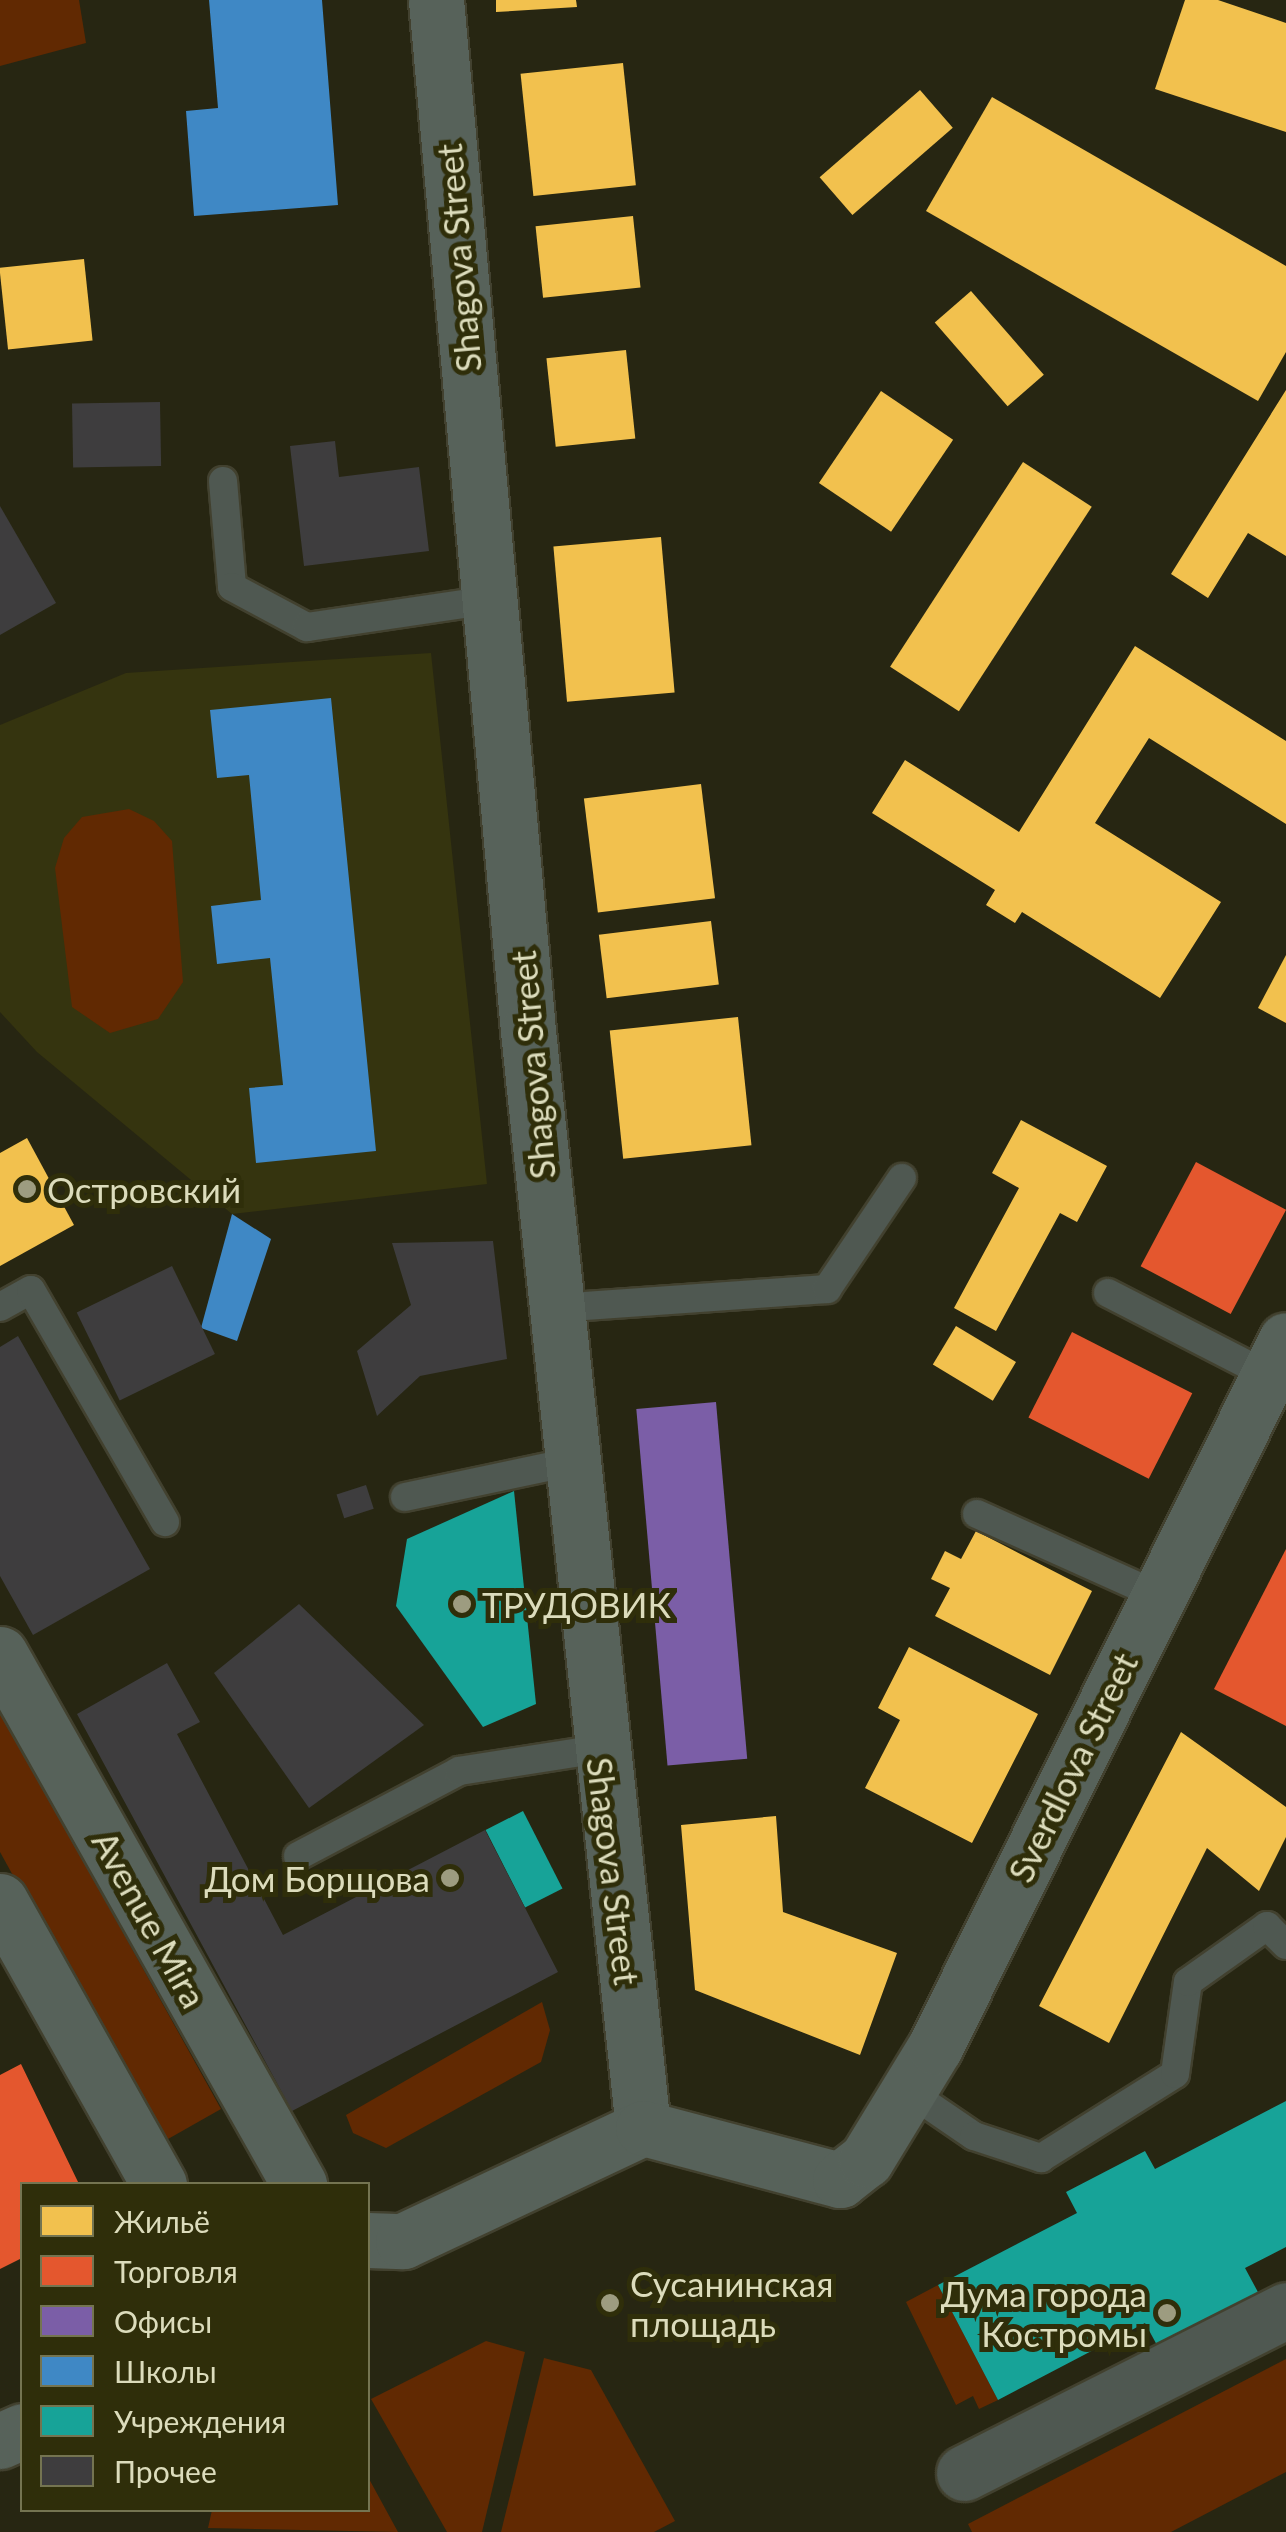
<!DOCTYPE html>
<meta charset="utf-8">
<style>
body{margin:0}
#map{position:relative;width:1286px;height:2532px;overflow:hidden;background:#272612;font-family:Lato,sans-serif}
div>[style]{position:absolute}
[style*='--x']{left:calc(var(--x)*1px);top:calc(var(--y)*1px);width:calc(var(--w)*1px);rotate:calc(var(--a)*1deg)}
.built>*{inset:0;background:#35340f}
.green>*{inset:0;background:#612902}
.homes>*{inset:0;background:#f2c14e;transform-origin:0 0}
.shops>*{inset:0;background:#e4572e;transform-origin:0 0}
.offices>*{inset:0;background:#7b5ea7;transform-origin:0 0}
.schools>*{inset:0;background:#3f88c5}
.public>*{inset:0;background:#17a398;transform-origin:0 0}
.building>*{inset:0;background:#3e3d3e;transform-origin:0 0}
.roads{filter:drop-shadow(2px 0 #42412f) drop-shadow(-2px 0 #42412f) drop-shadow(0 2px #42412f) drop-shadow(0 -2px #42412f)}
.lane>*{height:28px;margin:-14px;padding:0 14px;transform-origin:14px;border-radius:14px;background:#4f5851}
.street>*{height:55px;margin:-27.5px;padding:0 27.5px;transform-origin:27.5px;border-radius:27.5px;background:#4f5851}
.secondary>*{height:55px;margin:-27.5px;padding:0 27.5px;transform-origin:27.5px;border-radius:27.5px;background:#57625a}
.dots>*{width:28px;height:28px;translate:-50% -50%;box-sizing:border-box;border:5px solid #2f2e0a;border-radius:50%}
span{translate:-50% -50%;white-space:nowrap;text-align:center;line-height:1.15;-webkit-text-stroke:10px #2f2e0a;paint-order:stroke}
.street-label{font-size:35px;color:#dcdcbc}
.poi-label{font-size:35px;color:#dcdcbc}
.left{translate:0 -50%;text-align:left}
.right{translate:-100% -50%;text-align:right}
.legend{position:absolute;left:20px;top:2182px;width:350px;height:330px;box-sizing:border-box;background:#2f2e0a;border:2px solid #747451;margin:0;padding:12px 18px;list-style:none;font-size:30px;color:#dcdcbc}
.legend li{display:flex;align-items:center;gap:20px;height:50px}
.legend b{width:50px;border:2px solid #747451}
</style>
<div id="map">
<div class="built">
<i style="clip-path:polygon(431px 653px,487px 1184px,232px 1214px,37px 1052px,0 1012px,0 725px,126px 673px)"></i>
</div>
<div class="green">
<i style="clip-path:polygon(0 0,79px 0,86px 43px,0 66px)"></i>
<i style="clip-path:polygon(129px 809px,154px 821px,172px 841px,183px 982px,158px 1019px,110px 1033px,72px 1007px,55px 868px,64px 838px,82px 817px)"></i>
<i style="clip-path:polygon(0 1711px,221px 2109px,161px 2143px,0 1852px)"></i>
<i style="clip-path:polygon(542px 2002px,550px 2030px,541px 2062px,386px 2148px,353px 2133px,346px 2115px)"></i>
<i style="clip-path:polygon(938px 2285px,998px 2400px,979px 2409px,973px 2396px,956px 2405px,906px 2302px)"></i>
<i style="clip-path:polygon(486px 2341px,525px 2352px,482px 2532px,447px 2532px,371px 2399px)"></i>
<i style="clip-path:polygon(544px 2358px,591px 2370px,675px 2521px,654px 2532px,501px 2532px)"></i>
<i style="clip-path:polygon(1286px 2359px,1286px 2472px,1171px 2532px,972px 2532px,968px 2524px)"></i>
<i style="clip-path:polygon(368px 2477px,398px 2532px,208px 2528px,212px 2510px,368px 2510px)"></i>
</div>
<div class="homes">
<i style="clip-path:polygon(496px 0,576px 0,577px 7px,496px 12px)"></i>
<i style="clip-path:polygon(1185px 0,1218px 0,1286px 23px,1286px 132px,1155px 89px)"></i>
<i style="left:623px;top:63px;width:123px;height:103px;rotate:84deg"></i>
<i style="left:920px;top:90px;width:50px;height:133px;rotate:49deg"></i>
<i style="clip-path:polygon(992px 97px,1286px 266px,1286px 352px,1258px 401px,926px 211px)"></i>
<i style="left:633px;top:216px;width:72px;height:98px;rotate:84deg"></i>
<i style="left:84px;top:259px;width:82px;height:85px;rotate:84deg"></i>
<i style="left:971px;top:291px;width:111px;height:48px;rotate:49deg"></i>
<i style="left:626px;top:350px;width:89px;height:80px;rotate:84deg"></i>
<i style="clip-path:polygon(1286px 390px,1286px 556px,1248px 533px,1208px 598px,1171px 574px)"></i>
<i style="left:881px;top:391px;width:87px;height:111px;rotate:34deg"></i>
<i style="left:1023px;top:462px;width:82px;height:244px;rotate:33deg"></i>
<i style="left:661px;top:537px;width:156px;height:108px;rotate:85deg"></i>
<i style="clip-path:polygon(1135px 646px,1286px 741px,1286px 824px,1149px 738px,1095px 823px,1221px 902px,1160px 998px,1022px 912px,1015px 923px,986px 905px,995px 890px,872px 813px,905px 760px,1019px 832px)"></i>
<i style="left:701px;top:784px;width:115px;height:118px;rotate:83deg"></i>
<i style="left:711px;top:921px;width:64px;height:113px;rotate:83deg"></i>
<i style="clip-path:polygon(1286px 955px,1286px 1023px,1258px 1008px)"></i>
<i style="left:738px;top:1017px;width:129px;height:129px;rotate:84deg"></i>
<i style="clip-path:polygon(1021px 1120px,1107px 1166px,1077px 1222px,1060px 1213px,996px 1331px,954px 1308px,1019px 1188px,992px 1173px)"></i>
<i style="clip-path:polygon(27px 1138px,74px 1225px,0 1266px,0 1153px)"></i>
<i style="left:956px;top:1326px;width:70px;height:45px;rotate:31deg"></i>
<i style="clip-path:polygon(976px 1531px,1092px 1591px,1050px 1675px,935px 1616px,950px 1588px,931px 1579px,945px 1551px,961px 1559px)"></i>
<i style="clip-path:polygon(909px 1647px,1038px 1714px,972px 1843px,865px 1788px,900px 1720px,878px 1708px)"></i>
<i style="clip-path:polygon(1181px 1732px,1286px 1807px,1286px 1837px,1259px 1891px,1207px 1848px,1109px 2043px,1039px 2006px)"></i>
<i style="clip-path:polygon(776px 1816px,783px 1912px,897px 1953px,860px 2055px,695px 1990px,681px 1825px)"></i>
</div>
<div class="shops">
<i style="left:1196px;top:1162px;width:102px;height:118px;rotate:28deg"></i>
<i style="left:1072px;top:1332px;width:135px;height:96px;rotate:27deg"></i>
<i style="clip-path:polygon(1286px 1549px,1286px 1726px,1214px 1689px)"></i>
<i style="clip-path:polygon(21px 2064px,79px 2184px,22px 2184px,22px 2258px,0 2269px,0 2075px)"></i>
</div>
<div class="offices">
<i style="left:716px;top:1402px;width:358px;height:80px;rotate:85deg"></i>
</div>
<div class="schools">
<i style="clip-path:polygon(209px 0,322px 0,338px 205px,194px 216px,186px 111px,218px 108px)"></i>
<i style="clip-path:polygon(331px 698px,376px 1151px,256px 1163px,249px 1088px,283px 1085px,270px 958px,217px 964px,211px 906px,261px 900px,249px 775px,217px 778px,210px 710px)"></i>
<i style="clip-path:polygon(232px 1214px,271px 1239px,237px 1341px,201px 1328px)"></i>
</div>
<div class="public">
<i style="clip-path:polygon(514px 1491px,536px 1704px,483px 1727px,396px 1606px,407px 1539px)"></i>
<i style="left:523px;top:1811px;width:87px;height:42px;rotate:63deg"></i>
<i style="clip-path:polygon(1286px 2101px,1286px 2247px,1245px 2268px,1259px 2294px,1158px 2347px,1145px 2323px,998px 2400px,938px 2285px,1077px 2213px,1066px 2192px,1145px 2151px,1155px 2169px)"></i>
</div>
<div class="building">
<i style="left:160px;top:402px;width:64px;height:88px;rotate:89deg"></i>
<i style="clip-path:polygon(335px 441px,339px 477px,419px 467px,429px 551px,304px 566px,290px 446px)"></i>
<i style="clip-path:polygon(0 506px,56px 603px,0 635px)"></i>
<i style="clip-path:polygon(493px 1241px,507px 1359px,420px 1376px,377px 1416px,357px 1351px,411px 1305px,392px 1243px)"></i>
<i style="left:172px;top:1266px;width:98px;height:106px;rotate:64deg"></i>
<i style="clip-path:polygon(18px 1336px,150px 1569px,33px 1635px,0 1576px,0 1347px)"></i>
<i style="left:366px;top:1485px;width:25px;height:31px;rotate:72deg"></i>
<i style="clip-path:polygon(299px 1604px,424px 1725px,309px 1808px,214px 1673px)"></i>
<i style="clip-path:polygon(167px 1663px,200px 1722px,177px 1734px,283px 1935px,485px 1830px,558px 1972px,292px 2111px,77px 1714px)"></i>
</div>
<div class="roads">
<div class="lane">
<i style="--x:223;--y:481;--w:106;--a:85.1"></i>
<i style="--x:232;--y:587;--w:85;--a:28.1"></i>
<i style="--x:307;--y:627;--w:184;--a:-8.4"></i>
<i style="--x:1108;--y:1293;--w:188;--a:27.2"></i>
<i style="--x:0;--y:1307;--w:35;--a:-29"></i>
<i style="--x:31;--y:1290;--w:268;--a:60"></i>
<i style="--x:556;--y:1308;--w:272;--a:-4"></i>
<i style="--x:827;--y:1289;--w:134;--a:-56"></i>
<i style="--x:405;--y:1497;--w:170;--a:-11.9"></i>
<i style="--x:977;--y:1514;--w:197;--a:24.2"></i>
<i style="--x:298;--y:1856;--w:182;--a:-27.8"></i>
<i style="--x:459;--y:1771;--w:142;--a:-8.9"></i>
<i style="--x:908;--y:2091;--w:80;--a:34.3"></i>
<i style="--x:974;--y:2136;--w:71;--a:18.2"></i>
<i style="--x:1041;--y:2158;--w:158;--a:-32.1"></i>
<i style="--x:1175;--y:2074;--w:93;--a:-82"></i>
<i style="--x:1188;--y:1982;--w:97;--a:-35.3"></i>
<i style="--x:1267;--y:1926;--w:27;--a:45"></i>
</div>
<div class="street">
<i style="--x:964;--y:2473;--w:361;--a:-26.8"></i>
</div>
<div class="secondary">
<i style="--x:436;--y:0;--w:1035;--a:84.9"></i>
<i style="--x:528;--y:1031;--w:1103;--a:84.02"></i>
<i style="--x:0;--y:1654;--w:609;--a:60.57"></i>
<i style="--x:0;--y:1901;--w:325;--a:60.7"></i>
<i style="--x:368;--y:2240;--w:35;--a:2"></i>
<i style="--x:403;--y:2241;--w:265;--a:-25.2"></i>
<i style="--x:643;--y:2128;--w:204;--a:14.8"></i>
<i style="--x:840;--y:2180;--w:33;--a:-38"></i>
<i style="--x:866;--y:2160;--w:132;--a:-58.6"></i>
<i style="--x:935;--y:2047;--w:789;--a:-63.6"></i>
<i style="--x:0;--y:2441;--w:24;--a:-24"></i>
</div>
</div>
<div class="dots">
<i style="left:27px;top:1189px;background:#9d9c80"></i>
<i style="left:462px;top:1604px;background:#9d9c80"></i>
<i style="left:450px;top:1878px;background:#9d9c80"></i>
<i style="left:610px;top:2303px;background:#9d9c80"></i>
<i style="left:1167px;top:2313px;background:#9d9c80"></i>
</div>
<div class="street-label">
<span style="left:458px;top:258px;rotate:-95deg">Shagova Street</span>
<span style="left:532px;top:1065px;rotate:-95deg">Shagova Street</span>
<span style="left:1072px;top:1767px;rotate:-64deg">Sverdlova Street</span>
<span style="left:614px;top:1871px;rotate:83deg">Shagova Street</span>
<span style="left:150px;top:1919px;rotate:61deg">Avenue Mira</span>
</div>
<div class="poi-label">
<span class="left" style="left:47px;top:1189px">Островский</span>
<span class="left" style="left:482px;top:1604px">ТРУДОВИК</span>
<span class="right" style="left:430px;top:1878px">Дом Борщова</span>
<span class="left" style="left:630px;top:2303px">Сусанинская<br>площадь</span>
<span class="right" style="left:1147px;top:2313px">Дума города<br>Костромы</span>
</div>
<ul class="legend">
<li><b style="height:28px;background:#f2c14e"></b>Жильё</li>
<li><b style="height:28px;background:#e4572e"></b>Торговля</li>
<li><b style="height:28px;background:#7b5ea7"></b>Офисы</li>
<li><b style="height:28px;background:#3f88c5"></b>Школы</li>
<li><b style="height:28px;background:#17a398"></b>Учреждения</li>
<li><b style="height:28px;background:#3e3d3e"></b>Прочее</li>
</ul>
</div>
